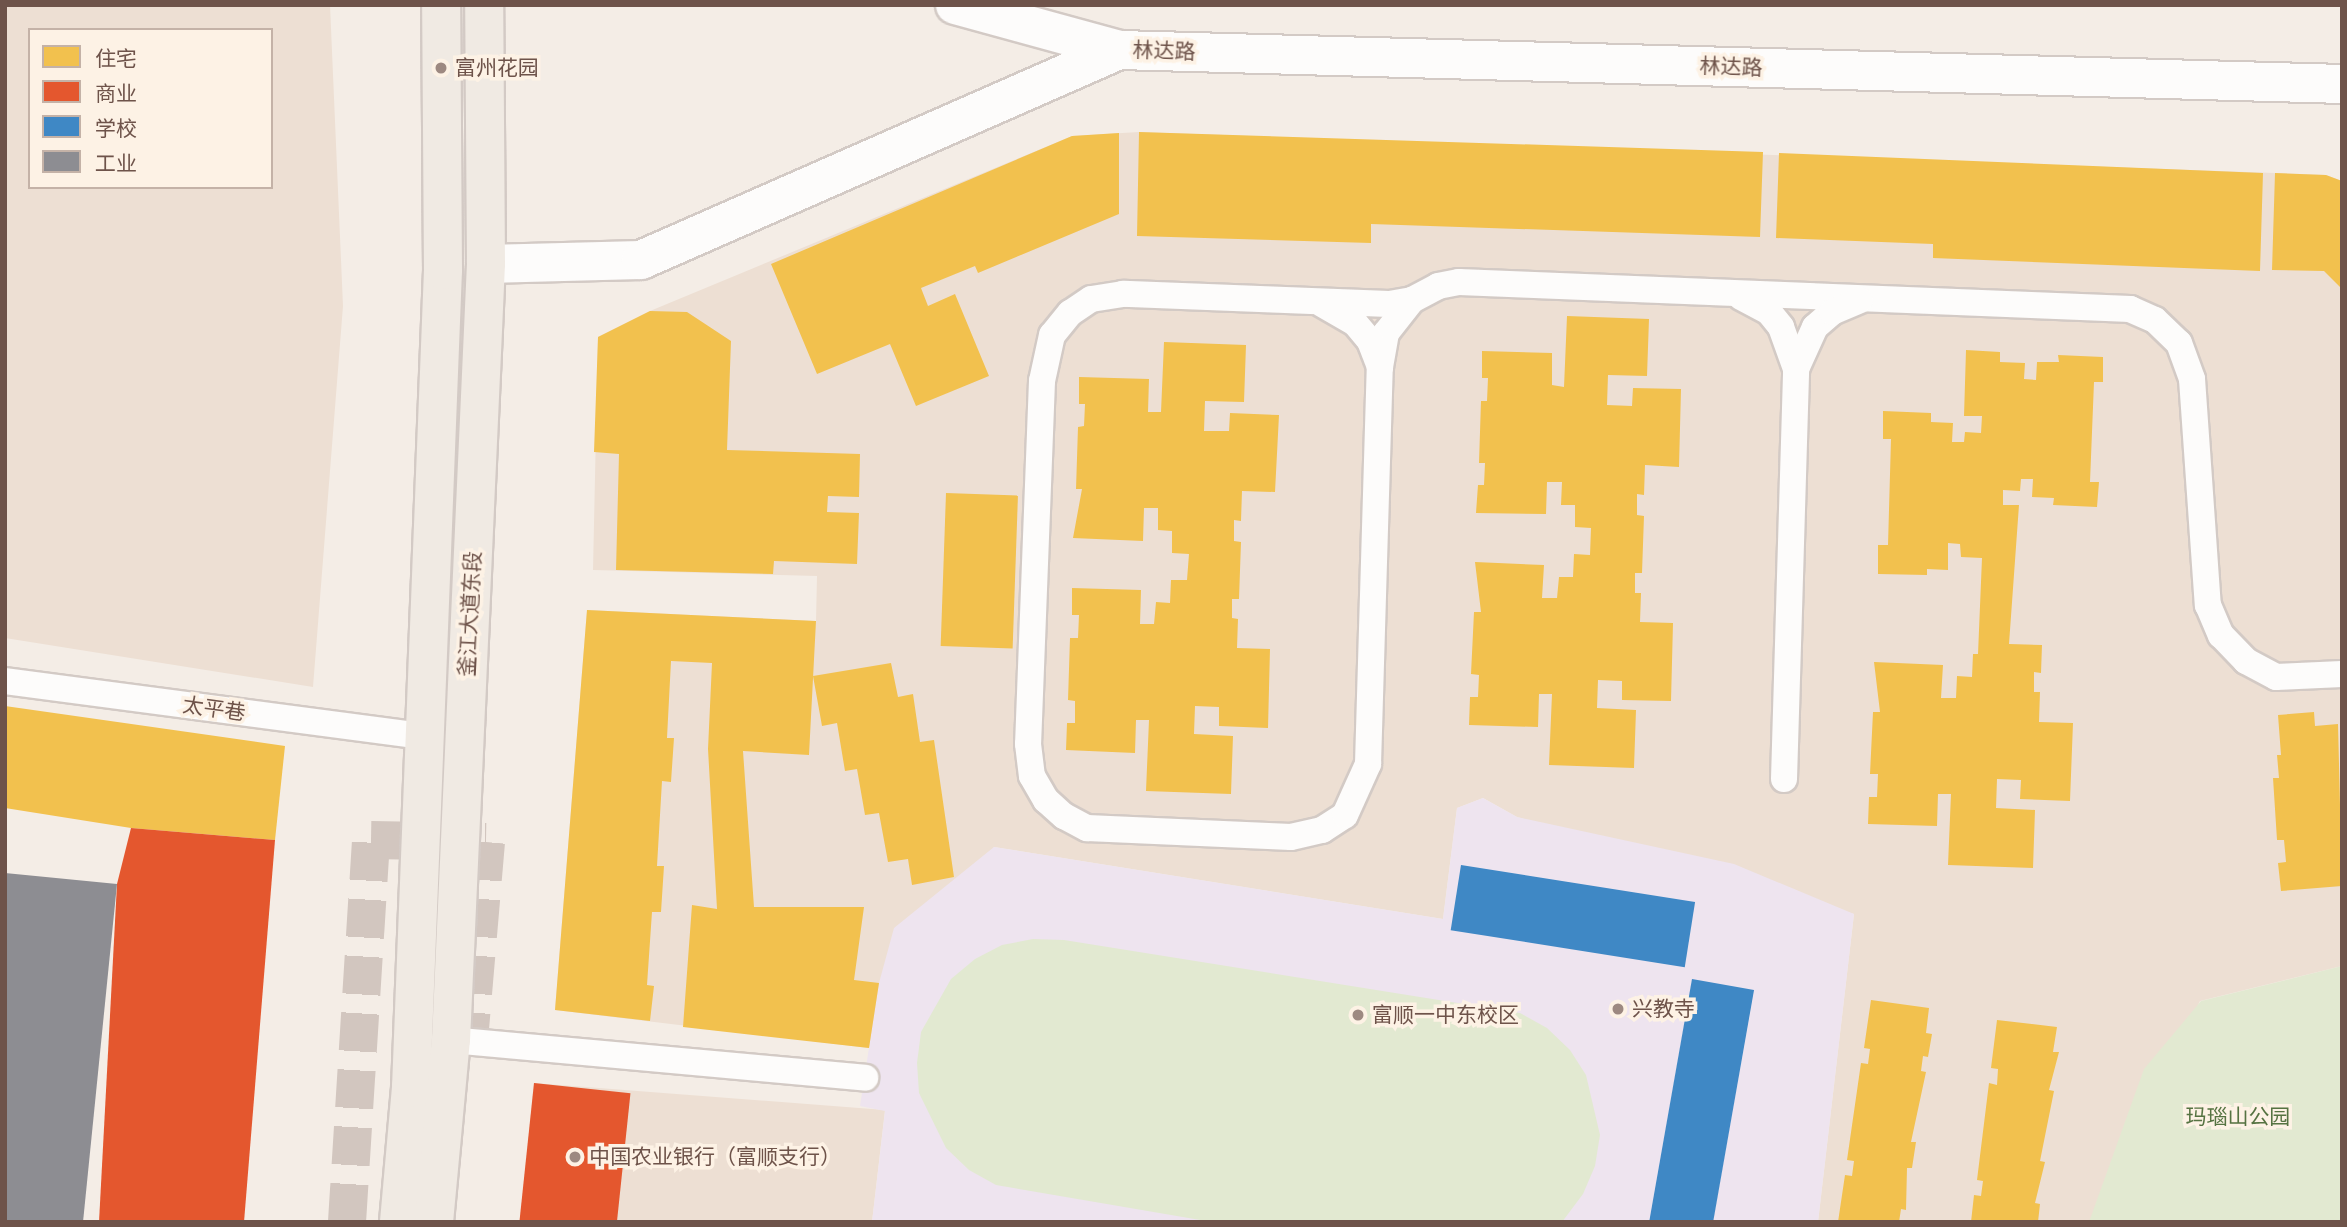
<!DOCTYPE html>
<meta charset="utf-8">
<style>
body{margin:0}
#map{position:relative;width:2347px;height:1227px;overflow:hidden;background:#f4ede6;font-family:"PT Sans Narrow","Noto Sans SC",sans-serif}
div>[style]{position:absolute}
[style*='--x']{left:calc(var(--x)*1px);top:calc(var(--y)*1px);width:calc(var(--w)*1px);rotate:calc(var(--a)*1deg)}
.residential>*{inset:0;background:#eddfd3}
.education>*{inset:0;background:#eee4ef}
.green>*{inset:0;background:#e2e9d1}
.homes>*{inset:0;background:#f2c14e;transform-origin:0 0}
.shops>*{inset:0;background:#e4572e;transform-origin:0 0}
.schools>*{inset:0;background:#3f88c5;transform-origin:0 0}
.industry>*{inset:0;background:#8d8d92}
.pedestrian-tunnel>*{height:38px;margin-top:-19px;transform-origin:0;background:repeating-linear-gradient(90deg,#d2c6bf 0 38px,transparent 0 57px)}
.roads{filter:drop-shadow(2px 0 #d3cac5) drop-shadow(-2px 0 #d3cac5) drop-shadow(0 2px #d3cac5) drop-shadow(0 -2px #d3cac5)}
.service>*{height:26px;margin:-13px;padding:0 13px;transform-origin:13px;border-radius:13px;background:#fdfcfb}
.secondary>*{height:38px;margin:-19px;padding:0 19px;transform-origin:19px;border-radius:19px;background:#fdfcfb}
.primary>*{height:38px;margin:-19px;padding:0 19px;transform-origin:19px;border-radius:19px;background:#f0eae3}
.dots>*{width:19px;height:19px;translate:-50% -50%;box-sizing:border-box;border:4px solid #fdf2e5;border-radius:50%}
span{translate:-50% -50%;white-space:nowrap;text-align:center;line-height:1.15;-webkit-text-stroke:7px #fdf2e5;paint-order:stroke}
.street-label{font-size:21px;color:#6e534a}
.poi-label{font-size:21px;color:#6e534a}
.left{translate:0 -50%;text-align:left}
.park-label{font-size:21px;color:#567342}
.frame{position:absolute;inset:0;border:7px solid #6e534a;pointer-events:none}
.legend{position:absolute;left:28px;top:28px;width:245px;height:161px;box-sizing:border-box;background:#fdf2e5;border:2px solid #c4b2a7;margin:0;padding:9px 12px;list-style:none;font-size:21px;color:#6e534a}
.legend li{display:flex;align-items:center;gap:14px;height:35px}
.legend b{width:35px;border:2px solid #c4b2a7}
</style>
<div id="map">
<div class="residential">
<i style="clip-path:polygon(evenodd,5px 5px,330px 5px,343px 306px,313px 687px,5px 638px,5px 5px,30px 30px,271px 30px,271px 187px,30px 187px,30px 30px)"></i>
<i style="clip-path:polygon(1139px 132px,2326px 175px,2342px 181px,2342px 966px,2200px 1001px,2089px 1222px,1818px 1222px,1854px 914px,1517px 817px,1483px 798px,1457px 808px,1443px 919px,994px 847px,869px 1048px,555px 1010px,587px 610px,816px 621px,817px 576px,593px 570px,598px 337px,650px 311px,1072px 136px)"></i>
<i style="clip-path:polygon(534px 1083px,885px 1110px,872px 1222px,520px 1222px)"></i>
</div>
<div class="education">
<i style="clip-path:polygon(1483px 798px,1517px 817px,1734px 864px,1854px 914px,1818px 1222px,872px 1222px,885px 1111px,860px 1106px,879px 983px,894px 928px,994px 847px,1443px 919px,1457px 808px)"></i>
</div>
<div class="green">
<i style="clip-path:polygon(1033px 939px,1064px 940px,1520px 1013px,1547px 1028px,1570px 1050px,1586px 1075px,1600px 1135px,1595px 1166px,1583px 1194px,1562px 1222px,1212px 1222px,996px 1185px,969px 1170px,946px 1148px,919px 1093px,917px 1063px,921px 1032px,951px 979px,975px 959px,1002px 945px)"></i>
<i style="clip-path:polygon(2342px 966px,2342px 1222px,2089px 1222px,2144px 1069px,2201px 1001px)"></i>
</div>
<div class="homes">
<i style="clip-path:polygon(1139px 132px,1763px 152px,1760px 237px,1371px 224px,1371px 243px,1137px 236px)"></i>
<i style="clip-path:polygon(1119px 133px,1119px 214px,978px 273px,975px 266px,921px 288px,928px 306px,955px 294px,989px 376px,916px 406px,890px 344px,817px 374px,771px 264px,1072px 136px)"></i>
<i style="clip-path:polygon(1779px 153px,2263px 173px,2260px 271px,1933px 258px,1933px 244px,1776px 238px)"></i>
<i style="clip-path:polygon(2275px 173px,2326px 175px,2342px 181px,2342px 289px,2324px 271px,2272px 270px)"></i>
<i style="clip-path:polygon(650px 311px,687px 312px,731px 341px,727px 450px,860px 454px,859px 497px,828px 496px,827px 512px,859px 513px,857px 564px,774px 561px,773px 574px,616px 570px,619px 454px,594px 452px,598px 337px)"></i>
<i style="clip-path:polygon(1567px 316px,1649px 319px,1647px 376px,1608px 375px,1607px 405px,1632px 406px,1633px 388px,1681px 389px,1679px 467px,1645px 465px,1644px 495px,1637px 494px,1637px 515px,1644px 516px,1642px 573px,1635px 573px,1635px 593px,1641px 593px,1640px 622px,1673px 623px,1671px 701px,1622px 700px,1622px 681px,1598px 680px,1597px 708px,1636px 710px,1634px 768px,1549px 765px,1552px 694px,1539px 694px,1538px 727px,1469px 725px,1470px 697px,1478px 697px,1479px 675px,1471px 674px,1474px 612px,1481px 612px,1475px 562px,1544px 565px,1542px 598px,1557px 598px,1559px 577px,1573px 577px,1574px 554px,1590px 555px,1591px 528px,1575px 527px,1575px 505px,1561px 505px,1562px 482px,1547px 482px,1546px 514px,1476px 513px,1478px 485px,1484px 485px,1485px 463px,1479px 463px,1481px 401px,1487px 401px,1488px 378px,1482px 378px,1482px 351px,1552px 353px,1552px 385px,1564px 387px)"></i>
<i style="clip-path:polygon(1164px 342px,1246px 345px,1244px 402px,1205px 401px,1204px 431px,1229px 431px,1230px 413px,1279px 415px,1275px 492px,1242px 491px,1241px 521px,1234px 520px,1234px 541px,1241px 542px,1239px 599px,1232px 599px,1232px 618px,1238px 619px,1237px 648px,1270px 649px,1268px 728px,1219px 726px,1219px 707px,1195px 706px,1194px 734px,1233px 736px,1231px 794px,1146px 791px,1149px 720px,1136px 720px,1135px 753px,1066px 750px,1067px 723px,1075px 723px,1075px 701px,1068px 700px,1070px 638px,1078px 638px,1079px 615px,1072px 615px,1072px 588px,1141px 590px,1140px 624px,1154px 624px,1156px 602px,1170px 603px,1171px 580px,1187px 580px,1189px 554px,1172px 553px,1172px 531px,1158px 530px,1158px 508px,1144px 508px,1143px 541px,1073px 538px,1082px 489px,1076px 489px,1078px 427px,1084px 426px,1085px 404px,1079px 404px,1079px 377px,1149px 379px,1148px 412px,1161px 412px)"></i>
<i style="clip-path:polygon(1966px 350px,2000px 352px,2000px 362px,2025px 363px,2024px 379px,2036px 380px,2037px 362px,2059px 362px,2058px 355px,2103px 357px,2103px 382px,2094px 382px,2090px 482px,2099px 482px,2097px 507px,2053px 505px,2054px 498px,2032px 497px,2033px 479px,2021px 479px,2020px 491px,2003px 490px,2003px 505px,2019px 505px,2009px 644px,2042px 645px,2041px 673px,2034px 672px,2034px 692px,2040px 692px,2039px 722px,2073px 723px,2070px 801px,2020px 799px,2021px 780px,1997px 779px,1996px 808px,2035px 810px,2033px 868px,1948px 865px,1951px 794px,1938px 794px,1937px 826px,1868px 824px,1869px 797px,1877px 797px,1878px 774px,1870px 774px,1873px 712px,1880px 712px,1874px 662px,1943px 665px,1941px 698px,1956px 698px,1957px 676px,1972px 677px,1973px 654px,1978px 654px,1982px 558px,1961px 557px,1960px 544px,1948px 543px,1948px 570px,1927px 569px,1927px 575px,1878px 574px,1878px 545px,1888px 545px,1891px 439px,1883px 439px,1883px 411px,1931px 413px,1931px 422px,1953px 423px,1952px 442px,1964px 442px,1965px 432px,1981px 433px,1982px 416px,1964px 416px)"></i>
<i style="left:946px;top:493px;width:72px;height:153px;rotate:2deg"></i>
<i style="clip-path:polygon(587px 610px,816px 621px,809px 755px,743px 751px,754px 907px,864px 907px,854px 980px,879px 983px,869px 1048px,683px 1027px,692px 905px,717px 909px,708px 749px,712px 663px,671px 661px,667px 738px,674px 738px,671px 782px,662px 781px,657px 866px,664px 866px,661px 912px,652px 912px,647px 985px,654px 986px,650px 1021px,555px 1010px)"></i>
<i style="clip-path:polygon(891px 663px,898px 697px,913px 694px,920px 742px,934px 740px,954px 877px,912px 885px,908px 859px,888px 862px,879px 813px,865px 815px,857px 769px,845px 771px,837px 723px,822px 726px,813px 676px)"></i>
<i style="clip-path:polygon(5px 706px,285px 746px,275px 840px,131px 828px,5px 808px)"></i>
<i style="clip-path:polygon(2314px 712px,2315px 726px,2338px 724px,2342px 886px,2281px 891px,2278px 863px,2286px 862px,2284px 840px,2277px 840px,2273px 778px,2279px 778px,2277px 755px,2281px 755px,2278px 715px)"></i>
<i style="clip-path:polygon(1871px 1000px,1929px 1008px,1926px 1033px,1932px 1034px,1928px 1057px,1923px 1056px,1921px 1071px,1926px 1072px,1911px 1142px,1916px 1142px,1912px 1168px,1907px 1168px,1906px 1210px,1901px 1209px,1899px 1222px,1838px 1222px,1845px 1175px,1852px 1176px,1854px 1161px,1847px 1160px,1861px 1063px,1868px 1064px,1870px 1049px,1864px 1048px)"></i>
<i style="clip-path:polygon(1997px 1020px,2057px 1027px,2053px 1052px,2059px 1052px,2049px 1090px,2054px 1091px,2040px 1161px,2045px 1162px,2035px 1203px,2040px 1204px,2038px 1222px,1971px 1222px,1974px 1195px,1981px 1196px,1983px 1181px,1977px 1180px,1989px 1083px,1997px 1085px,1998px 1069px,1991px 1068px)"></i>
</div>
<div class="shops">
<i style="clip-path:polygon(131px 828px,275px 840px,244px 1222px,99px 1222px,117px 884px)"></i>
<i style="left:534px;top:1083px;width:97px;height:140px;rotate:6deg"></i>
</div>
<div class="schools">
<i style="left:1461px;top:865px;width:237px;height:66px;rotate:9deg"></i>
<i style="left:1692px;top:979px;width:63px;height:246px;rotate:10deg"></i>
</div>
<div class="industry">
<i style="clip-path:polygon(5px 873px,117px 884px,83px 1222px,5px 1222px)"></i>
</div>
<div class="pedestrian-tunnel">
<i style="--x:347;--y:1222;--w:383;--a:-86.4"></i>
<i style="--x:371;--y:840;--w:115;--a:1"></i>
<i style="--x:486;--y:842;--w:211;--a:94.9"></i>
</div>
<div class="roads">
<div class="service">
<i style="--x:1741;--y:297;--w:32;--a:28"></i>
<i style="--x:1769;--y:312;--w:19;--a:51"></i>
<i style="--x:1781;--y:327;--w:45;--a:70.3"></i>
<i style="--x:1412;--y:300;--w:23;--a:170"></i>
<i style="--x:1389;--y:304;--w:266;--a:-177.8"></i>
<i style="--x:1123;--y:294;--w:32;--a:171"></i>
<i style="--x:1091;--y:299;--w:25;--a:146"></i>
<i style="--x:1070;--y:313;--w:28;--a:129"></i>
<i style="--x:1052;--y:335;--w:47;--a:102.3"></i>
<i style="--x:1042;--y:381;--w:363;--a:92.2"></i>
<i style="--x:1028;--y:744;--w:32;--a:83"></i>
<i style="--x:1032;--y:776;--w:28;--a:60"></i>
<i style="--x:1046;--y:800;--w:24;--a:42"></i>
<i style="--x:1064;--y:816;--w:26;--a:28"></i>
<i style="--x:1087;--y:828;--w:204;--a:2.5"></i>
<i style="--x:1291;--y:837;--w:32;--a:-13"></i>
<i style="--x:1322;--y:830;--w:27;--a:-33"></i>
<i style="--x:1345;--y:815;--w:56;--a:-65.7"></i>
<i style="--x:1368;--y:764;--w:397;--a:-88.3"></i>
<i style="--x:1380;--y:367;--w:35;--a:-80"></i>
<i style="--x:1386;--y:333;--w:42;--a:-51.8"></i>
<i style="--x:1412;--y:300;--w:30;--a:-28"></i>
<i style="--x:1438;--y:286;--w:21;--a:-11"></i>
<i style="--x:1459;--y:282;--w:672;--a:2.3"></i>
<i style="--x:2130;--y:309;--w:27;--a:24"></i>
<i style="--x:2155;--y:320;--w:33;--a:44"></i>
<i style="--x:2179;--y:343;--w:38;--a:70"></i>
<i style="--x:2192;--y:379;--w:227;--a:86"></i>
<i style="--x:2208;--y:605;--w:33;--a:67"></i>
<i style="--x:2221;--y:635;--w:36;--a:46"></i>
<i style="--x:2246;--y:661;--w:34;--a:28"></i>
<i style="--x:2276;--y:677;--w:66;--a:-2.6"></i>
<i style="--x:1322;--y:304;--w:38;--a:30"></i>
<i style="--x:1355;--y:323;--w:23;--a:50"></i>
<i style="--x:1370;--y:341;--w:28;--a:69"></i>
<i style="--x:5;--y:681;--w:422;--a:7.5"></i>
<i style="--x:1784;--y:779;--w:410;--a:-88.3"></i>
<i style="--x:1796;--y:369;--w:46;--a:-65.7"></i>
<i style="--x:1815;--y:327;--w:23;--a:-41"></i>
<i style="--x:1832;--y:312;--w:30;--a:-23"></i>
<i style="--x:451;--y:1040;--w:416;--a:5.2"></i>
</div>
<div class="secondary">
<i style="--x:955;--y:5;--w:170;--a:15.3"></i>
<i style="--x:1119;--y:50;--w:1223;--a:1.59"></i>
<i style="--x:486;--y:264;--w:155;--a:-1.5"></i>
<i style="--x:641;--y:260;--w:522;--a:-23.72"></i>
</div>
<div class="primary">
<i style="--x:399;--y:1222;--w:135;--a:-84.9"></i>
<i style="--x:411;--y:1088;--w:819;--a:-87.76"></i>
<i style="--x:443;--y:270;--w:265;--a:-90.4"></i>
<i style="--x:434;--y:1222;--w:183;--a:-84.7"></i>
<i style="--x:451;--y:1040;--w:777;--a:-87.42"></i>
<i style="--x:486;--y:264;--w:259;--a:-90.4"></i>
</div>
</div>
<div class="dots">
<i style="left:441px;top:68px;background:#9d8981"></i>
<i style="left:1618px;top:1009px;background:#9d8981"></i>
<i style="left:1358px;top:1015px;background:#9d8981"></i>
<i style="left:575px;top:1157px;background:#9d8981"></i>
</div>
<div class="street-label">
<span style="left:1164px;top:51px;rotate:2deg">林达路</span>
<span style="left:1731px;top:67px;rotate:2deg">林达路</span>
<span style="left:470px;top:614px;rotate:-87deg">釜江大道东段</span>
<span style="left:214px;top:709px;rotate:8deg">太平巷</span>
</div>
<div class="poi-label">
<span class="left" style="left:455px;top:68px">富州花园</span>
<span class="left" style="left:1632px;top:1009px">兴教寺</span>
<span class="left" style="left:1372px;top:1015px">富顺一中东校区</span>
<span class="left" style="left:589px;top:1157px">中国农业银行（富顺支行）</span>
</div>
<div class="park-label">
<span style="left:2238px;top:1117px">玛瑙山公园</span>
</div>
<div class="frame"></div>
<ul class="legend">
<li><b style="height:19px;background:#f2c14e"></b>住宅</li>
<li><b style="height:19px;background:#e4572e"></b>商业</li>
<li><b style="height:19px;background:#3f88c5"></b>学校</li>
<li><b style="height:19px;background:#8d8d92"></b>工业</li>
</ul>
</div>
